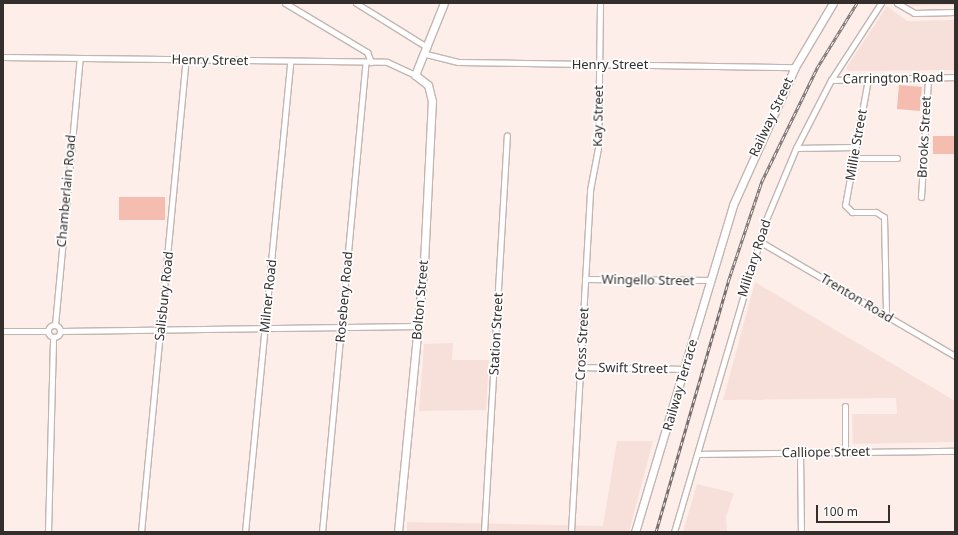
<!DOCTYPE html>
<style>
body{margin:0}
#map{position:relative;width:958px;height:535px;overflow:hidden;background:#fdeeea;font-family:"Noto Sans",sans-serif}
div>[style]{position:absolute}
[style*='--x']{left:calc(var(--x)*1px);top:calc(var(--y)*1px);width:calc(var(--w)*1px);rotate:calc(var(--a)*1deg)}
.built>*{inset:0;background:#f8e0da}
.green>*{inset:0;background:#f4bdaf;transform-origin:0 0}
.roads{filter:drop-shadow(1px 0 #c3b5b1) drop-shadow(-1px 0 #c3b5b1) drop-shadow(0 1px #c3b5b1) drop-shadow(0 -1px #c3b5b1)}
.street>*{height:5px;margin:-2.5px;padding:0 2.5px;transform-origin:2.5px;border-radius:2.5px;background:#fff}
.street>.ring{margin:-2.5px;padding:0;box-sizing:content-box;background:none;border:5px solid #fff;border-radius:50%}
.secondary>*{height:7px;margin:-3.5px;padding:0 3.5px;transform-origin:3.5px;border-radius:3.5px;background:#fff}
.rail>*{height:3px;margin-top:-1.5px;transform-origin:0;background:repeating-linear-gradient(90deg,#fff 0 4.5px,#786f6d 0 9px);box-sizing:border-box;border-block:1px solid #786f6d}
span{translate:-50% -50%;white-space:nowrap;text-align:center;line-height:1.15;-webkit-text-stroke:3.5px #fff;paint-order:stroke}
.street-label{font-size:13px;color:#342f2d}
.frame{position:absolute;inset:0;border:4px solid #342f2d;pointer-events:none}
.scale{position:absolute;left:816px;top:505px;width:74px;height:18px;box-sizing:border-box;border:2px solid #342f2d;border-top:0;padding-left:5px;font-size:12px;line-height:14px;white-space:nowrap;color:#342f2d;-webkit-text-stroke:3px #fff;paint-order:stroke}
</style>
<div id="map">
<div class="built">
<i style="clip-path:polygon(908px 3px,955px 3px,955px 5px,912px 6px)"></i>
<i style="clip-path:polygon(887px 6px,907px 21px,955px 20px,955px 70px,849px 71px,846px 68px)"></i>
<i style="clip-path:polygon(755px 282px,955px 401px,955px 442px,853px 444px,852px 414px,897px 414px,896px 398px,723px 400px)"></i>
<i style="clip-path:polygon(453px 343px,452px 360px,489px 360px,486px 410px,419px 411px,424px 344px)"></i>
<i style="clip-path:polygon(617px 441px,653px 441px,629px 532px,407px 532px,407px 522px,603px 526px)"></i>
<i style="clip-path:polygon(697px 484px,734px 493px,726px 517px,727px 532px,683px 532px)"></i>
</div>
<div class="green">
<i style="left:899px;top:85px;width:23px;height:24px;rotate:5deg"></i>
<i style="left:933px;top:136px;width:22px;height:18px"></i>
<i style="left:119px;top:197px;width:46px;height:23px"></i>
</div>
<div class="roads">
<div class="street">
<i style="--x:285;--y:3;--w:96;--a:30.9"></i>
<i style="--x:367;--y:52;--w:11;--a:68"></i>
<i style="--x:356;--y:3;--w:84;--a:31.8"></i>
<i style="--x:897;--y:3;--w:20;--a:30"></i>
<i style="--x:914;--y:13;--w:41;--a:-1.4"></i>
<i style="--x:426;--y:54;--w:33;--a:14"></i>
<i style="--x:458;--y:62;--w:337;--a:0.9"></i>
<i style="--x:3;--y:57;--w:384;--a:0.7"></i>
<i style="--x:387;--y:62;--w:31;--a:25"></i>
<i style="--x:868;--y:79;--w:128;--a:100.3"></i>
<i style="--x:845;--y:205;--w:10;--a:45"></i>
<i style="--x:852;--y:212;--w:24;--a:0"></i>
<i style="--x:876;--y:212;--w:9;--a:32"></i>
<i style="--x:884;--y:217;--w:96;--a:88.8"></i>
<i style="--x:831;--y:80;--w:124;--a:-1.4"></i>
<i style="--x:796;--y:148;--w:59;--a:-1"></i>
<i style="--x:853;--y:158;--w:44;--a:0"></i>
<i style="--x:921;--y:197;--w:119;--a:-86.6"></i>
<i style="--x:759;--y:241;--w:227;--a:30.4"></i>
<i style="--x:585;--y:279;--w:125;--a:0.5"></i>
<i class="ring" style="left:48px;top:325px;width:7px;height:7px"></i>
<i style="--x:55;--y:325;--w:268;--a:-84.7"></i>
<i style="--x:3;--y:331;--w:45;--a:0"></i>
<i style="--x:61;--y:331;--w:357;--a:-0.8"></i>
<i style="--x:580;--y:367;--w:105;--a:1.1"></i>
<i style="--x:845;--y:452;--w:46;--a:-90"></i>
<i style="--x:800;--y:453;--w:79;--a:89.3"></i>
<i style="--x:697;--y:454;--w:258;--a:-0.7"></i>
<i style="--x:48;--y:532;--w:195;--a:-88.5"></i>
<i style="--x:141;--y:532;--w:474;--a:-84.6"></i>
<i style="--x:245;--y:532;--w:473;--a:-84.5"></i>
<i style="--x:322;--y:532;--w:472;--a:-84.7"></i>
<i style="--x:484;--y:532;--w:397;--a:-86.7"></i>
<i style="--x:571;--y:532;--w:343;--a:-86.8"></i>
<i style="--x:590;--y:190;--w:43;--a:-79.2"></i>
<i style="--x:598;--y:148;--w:145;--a:-89.2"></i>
<i style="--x:674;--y:532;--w:323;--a:-73.6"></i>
<i style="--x:765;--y:222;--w:80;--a:-67.3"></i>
<i style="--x:796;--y:148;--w:76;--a:-62.8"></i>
<i style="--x:831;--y:80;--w:92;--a:-57"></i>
</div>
<div class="secondary">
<i style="--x:398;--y:532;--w:270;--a:-84.5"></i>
<i style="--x:424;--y:263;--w:162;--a:-87.2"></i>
<i style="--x:432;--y:101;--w:16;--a:-104"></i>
<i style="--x:428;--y:85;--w:16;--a:-142"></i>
<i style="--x:415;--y:75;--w:78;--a:-68.1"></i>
<i style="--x:635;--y:532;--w:341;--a:-73.3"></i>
<i style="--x:733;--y:205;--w:151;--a:-65.8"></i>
<i style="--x:795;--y:67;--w:74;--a:-59.3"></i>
</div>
</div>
<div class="rail">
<i style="--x:656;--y:532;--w:260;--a:-73.9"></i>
<i style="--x:728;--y:282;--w:107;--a:-71.4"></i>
<i style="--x:762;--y:181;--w:126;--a:-64"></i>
<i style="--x:817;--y:68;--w:76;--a:-58.4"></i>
</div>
<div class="street-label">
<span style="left:210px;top:60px;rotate:1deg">Henry Street</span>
<span style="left:610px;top:64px">Henry Street</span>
<span style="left:893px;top:78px;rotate:-1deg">Carrington Road</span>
<span style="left:598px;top:116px;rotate:-89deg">Kay Street</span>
<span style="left:771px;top:117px;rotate:-65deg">Railway Street</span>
<span style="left:924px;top:137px;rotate:-87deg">Brooks Street</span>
<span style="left:856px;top:145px;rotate:-80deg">Millie Street</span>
<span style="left:66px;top:191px;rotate:-85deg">Chamberlain Road</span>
<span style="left:754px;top:258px;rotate:-72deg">Military Road</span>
<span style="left:648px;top:280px;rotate:1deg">Wingello Street</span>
<span style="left:164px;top:296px;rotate:-84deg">Salisbury Road</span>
<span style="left:268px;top:296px;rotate:-84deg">Milner Road</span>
<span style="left:344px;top:297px;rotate:-85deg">Rosebery Road</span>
<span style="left:857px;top:298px;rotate:31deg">Trenton Road</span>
<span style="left:420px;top:300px;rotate:-85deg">Bolton Street</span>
<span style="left:496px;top:334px;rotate:-87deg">Station Street</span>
<span style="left:582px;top:344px;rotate:-87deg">Cross Street</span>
<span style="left:633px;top:368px;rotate:1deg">Swift Street</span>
<span style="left:680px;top:385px;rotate:-74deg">Railway Terrace</span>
<span style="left:826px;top:452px;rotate:-1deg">Calliope Street</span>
</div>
<div class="frame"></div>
<div class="scale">100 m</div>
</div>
